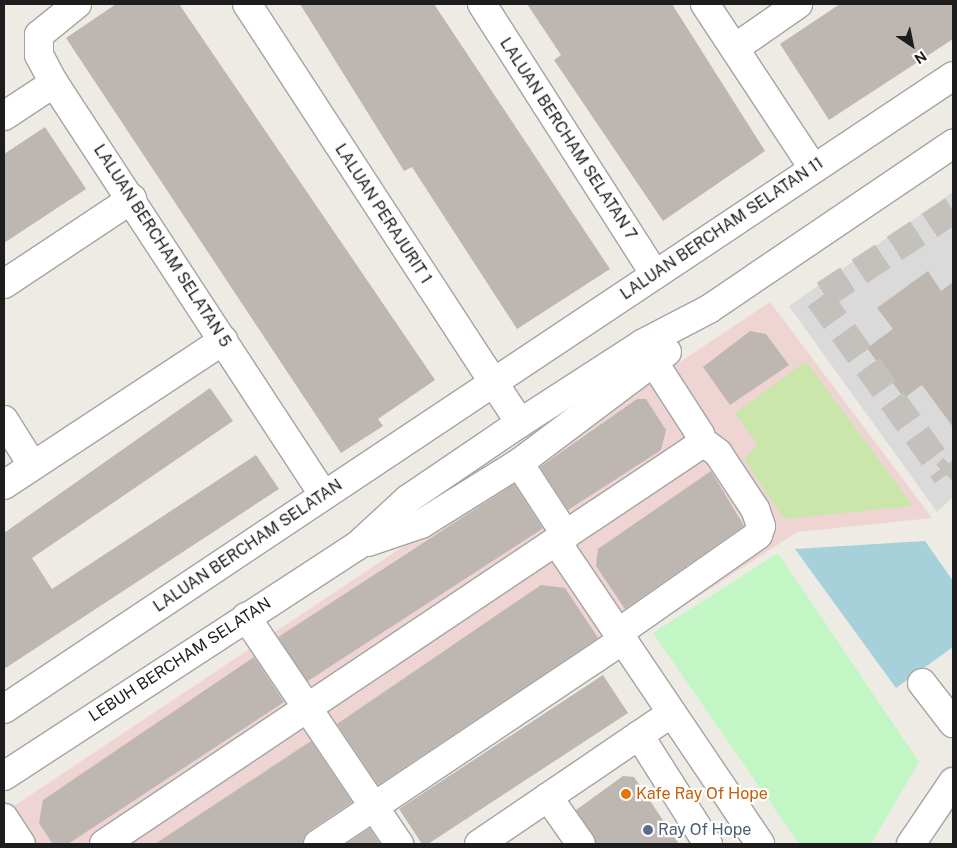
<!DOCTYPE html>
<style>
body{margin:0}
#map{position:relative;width:957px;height:848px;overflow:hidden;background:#eeeae4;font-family:"Public Sans",sans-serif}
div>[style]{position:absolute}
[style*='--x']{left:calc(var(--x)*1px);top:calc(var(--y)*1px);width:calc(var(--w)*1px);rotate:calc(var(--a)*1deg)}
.residential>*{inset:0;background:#dbdada}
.commercial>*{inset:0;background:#eed4d3}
.grass>*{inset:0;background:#cae6ab}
.park>*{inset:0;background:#c2f7c5}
.water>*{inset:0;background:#a6d0da}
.building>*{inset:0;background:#beb6b0;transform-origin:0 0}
.minor-tunnel>*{height:28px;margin-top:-14px;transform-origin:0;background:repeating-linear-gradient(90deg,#c4c1bc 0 28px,transparent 0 42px)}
.roads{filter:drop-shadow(1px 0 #a4a4a4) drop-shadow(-1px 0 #a4a4a4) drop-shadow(0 1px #a4a4a4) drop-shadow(0 -1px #a4a4a4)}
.minor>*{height:28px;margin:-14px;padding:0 14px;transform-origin:14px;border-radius:14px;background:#fff}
.dots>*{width:14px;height:14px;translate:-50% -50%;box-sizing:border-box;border:2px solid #fff;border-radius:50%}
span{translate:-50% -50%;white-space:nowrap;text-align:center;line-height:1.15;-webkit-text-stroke:4.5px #fff;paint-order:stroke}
.street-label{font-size:16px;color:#1d1d1d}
.food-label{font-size:16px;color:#c56008}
.left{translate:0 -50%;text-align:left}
.service-label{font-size:16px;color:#4e5e75}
.frame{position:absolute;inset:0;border:5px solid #1d1d1d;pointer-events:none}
.north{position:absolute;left:887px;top:20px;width:50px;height:50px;-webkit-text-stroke:4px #fff;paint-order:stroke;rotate:146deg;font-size:14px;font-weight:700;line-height:20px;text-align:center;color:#1d1d1d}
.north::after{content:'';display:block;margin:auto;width:18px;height:22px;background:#1d1d1d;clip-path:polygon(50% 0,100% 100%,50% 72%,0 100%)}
</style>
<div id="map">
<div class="residential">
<i style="clip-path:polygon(953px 192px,953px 497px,937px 512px,789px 306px)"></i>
</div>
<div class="commercial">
<i style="clip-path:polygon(770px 302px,932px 518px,797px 532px,319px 844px,26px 844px,5px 812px)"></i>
</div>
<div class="grass">
<i style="clip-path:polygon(806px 361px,913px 506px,784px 519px,744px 459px,757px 444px,735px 413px)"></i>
</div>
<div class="park">
<i style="clip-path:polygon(778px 553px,919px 762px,871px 844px,799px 844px,653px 633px)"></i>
</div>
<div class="water">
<i style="clip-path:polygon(925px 541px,953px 581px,953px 647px,896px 688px,795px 549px)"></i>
</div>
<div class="building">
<i style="clip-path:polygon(116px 4px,179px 4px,435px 380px,378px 419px,383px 426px,341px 453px,66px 38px)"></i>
<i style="clip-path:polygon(300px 4px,434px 4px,610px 269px,517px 329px,412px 167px,404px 171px)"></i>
<i style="clip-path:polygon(527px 4px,672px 4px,765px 151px,663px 221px,554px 60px,561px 55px)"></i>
<i style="clip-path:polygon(840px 4px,953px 4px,953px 39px,829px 120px,780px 44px)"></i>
<i style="clip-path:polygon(45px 127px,86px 189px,4px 243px,4px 154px)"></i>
<i style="clip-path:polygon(928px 271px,941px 291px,953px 282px,953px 427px,922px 385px,904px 398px,867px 348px,893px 329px,877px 308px)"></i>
<i style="clip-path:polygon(750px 331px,766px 334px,789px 365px,730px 405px,703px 367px)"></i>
<i style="clip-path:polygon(210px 388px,233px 421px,32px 558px,52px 589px,256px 455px,279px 489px,4px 669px,4px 533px)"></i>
<i style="clip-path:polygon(637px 399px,646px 399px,666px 430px,661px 450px,568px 510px,540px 467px)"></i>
<i style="clip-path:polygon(711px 471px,744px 526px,625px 609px,596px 566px,598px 549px)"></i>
<i style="left:514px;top:484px;width:53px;height:281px;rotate:57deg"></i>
<i style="clip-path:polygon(541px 585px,565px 588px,598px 638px,378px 785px,337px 724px)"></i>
<i style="clip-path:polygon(254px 657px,284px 702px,68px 844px,52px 843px,39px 823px,43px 800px)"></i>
<i style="clip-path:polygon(603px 675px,628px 713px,428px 844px,422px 844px,399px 809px)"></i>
<i style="clip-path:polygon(311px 741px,352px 802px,309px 831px,302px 844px,155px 844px)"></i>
<i style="clip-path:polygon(623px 776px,634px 777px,679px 844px,596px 844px,576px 810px)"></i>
<i style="clip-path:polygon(370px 828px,380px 844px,346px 844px)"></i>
</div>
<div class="minor-tunnel">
<i style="--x:953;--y:210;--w:160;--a:146.7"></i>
<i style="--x:819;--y:298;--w:218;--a:54.3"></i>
<i style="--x:946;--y:475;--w:10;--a:-45"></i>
</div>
<div class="roads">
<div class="minor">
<i style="--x:77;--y:4;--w:49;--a:140.8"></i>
<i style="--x:39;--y:35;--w:20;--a:90"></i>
<i style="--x:39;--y:55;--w:32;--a:62"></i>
<i style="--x:54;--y:83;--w:493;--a:56.8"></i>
<i style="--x:247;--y:4;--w:500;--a:56.91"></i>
<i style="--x:482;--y:4;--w:321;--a:57.4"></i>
<i style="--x:705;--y:4;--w:196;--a:56.6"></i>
<i style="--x:735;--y:48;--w:77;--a:-34.9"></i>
<i style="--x:4;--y:116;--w:60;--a:-33.4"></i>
<i style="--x:4;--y:284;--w:154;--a:-33.6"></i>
<i style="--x:4;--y:420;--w:54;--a:57.8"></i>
<i style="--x:519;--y:463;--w:86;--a:56.9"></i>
<i style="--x:4;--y:485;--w:263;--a:-33.4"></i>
<i style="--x:556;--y:541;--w:365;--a:56"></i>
<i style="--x:368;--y:542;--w:56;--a:-18.8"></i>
<i style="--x:421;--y:524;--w:115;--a:-31.9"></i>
<i style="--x:519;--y:463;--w:185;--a:-36.9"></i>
<i style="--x:246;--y:617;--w:274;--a:56"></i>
<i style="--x:618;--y:633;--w:171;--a:-35"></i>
<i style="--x:758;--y:535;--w:9;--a:-72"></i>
<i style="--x:761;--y:526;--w:18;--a:-109"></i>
<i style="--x:755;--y:509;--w:67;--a:-123.5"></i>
<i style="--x:718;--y:453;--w:21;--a:-143"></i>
<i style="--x:922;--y:683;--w:51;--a:52.2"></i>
<i style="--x:4;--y:709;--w:1141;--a:-33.7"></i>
<i style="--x:639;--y:735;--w:129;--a:57.7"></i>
<i style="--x:4;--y:776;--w:421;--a:-33.1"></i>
<i style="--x:357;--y:546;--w:69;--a:-42.7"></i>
<i style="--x:408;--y:499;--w:135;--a:-34.2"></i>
<i style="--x:520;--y:423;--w:145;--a:-32.9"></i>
<i style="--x:642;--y:344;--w:76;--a:-27.6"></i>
<i style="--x:709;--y:309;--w:295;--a:-34.1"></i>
<i style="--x:548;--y:797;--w:57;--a:54.9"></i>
<i style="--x:4;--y:818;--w:31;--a:57"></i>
<i style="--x:104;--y:844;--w:715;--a:-33.82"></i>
<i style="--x:698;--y:446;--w:12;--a:-81"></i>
<i style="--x:700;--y:434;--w:107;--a:-122.8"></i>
<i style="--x:318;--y:844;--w:367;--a:-33.8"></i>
<i style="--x:479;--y:844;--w:233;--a:-34.2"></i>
<i style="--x:911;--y:844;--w:75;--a:-55.9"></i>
</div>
</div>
<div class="dots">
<i style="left:626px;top:794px;background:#e8710a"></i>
<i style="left:648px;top:830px;background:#5c6f8a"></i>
</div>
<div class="street-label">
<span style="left:568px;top:139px;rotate:57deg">LALUAN BERCHAM SELATAN 7</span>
<span style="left:383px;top:214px;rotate:57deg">LALUAN PERAJURIT 1</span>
<span style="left:722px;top:229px;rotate:-34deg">LALUAN BERCHAM SELATAN 11</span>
<span style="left:162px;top:246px;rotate:57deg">LALUAN BERCHAM SELATAN 5</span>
<span style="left:248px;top:546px;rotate:-34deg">LALUAN BERCHAM SELATAN</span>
<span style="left:180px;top:660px;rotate:-33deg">LEBUH BERCHAM SELATAN</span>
</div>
<div class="food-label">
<span class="left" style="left:636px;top:794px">Kafe Ray Of Hope</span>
</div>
<div class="service-label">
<span class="left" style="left:658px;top:830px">Ray Of Hope</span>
</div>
<div class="frame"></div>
<div class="north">N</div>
</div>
